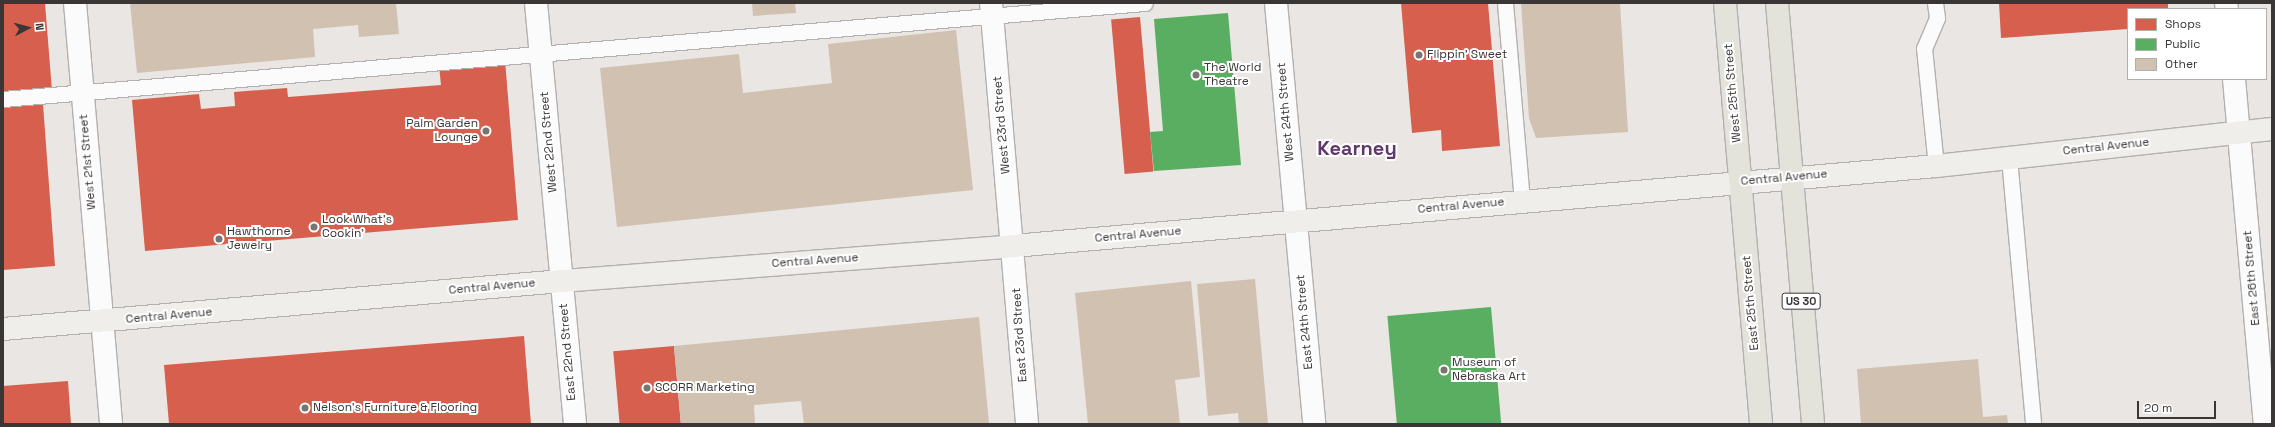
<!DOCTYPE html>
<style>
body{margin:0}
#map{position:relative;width:2275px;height:427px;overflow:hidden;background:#eae6e4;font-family:"Space Grotesk",sans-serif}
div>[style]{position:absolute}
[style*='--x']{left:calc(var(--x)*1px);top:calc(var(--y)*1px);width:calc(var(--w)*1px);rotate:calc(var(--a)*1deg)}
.shops>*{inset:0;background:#d6604d;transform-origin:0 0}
.public>*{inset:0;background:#5aae61;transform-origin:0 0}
.building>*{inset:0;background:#d0c1b0}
.roads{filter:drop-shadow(1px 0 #b3b0af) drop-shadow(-1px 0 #b3b0af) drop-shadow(0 1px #b3b0af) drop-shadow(0 -1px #b3b0af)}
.lane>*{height:15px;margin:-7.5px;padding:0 7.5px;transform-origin:7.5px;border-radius:7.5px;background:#fcfbfb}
.street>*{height:22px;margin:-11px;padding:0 11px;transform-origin:11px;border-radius:11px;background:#fcfbfb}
.secondary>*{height:22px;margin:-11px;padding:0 11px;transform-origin:11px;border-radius:11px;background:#f0eeeb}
.primary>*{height:22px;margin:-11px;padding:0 11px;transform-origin:11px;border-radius:11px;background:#e4e3db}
.dots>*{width:11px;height:11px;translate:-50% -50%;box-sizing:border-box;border:2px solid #fff;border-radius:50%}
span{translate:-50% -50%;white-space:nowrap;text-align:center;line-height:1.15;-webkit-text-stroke:4px #fff;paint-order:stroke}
.shield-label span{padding:1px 3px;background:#fff;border:1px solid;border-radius:3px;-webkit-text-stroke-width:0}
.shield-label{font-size:11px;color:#393635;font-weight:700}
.poi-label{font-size:12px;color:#393635}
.left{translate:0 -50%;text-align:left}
.right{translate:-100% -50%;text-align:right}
.street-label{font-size:12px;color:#393635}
.town-label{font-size:20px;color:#61386e;font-weight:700}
.frame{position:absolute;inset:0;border:4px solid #393635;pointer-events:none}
.legend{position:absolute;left:2127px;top:8px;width:140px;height:72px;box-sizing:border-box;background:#fff;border:1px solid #b0afae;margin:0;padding:5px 7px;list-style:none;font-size:12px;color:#393635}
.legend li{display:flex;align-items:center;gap:8px;height:20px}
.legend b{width:20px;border:1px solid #b0afae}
.north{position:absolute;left:8px;top:8px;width:40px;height:40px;-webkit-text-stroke:3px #fff;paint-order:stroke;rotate:84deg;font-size:11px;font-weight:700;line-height:16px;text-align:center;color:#393635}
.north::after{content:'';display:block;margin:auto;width:14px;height:18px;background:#393635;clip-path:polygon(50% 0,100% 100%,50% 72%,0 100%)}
.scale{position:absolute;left:2137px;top:401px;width:79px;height:18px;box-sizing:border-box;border:2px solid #393635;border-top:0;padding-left:5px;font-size:12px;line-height:14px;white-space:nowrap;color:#393635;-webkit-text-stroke:3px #fff;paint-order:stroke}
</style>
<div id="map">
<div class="shops">
<i style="clip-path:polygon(3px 3px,45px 3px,52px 91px,3px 95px)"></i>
<i style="clip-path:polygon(1401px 3px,1488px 3px,1500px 146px,1442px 151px,1441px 130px,1412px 133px)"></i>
<i style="clip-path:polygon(1999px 3px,2168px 3px,2168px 9px,2128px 9px,2128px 29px,2001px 38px)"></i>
<i style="left:1140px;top:17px;width:155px;height:29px;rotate:85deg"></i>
<i style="clip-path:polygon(505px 60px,518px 220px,145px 251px,132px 100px,199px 94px,201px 109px,235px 106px,234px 92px,287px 88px,288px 97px,441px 85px,439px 66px)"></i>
<i style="clip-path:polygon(43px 104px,55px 266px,3px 270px,3px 107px)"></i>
<i style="clip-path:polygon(524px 336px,531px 424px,169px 424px,164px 365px)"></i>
<i style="left:674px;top:346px;width:78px;height:61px;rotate:85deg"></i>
<i style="clip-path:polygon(68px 381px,71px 424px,3px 424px,3px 386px)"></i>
</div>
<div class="public">
<i style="clip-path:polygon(1228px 13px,1241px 165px,1154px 171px,1150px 132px,1163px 131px,1154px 19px)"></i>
<i style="left:1491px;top:307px;width:118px;height:104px;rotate:85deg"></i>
</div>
<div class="building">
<i style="clip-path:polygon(130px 3px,396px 3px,399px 34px,359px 37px,358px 25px,313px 29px,315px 57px,137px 73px)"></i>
<i style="clip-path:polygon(752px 3px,795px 3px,796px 13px,753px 16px)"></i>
<i style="clip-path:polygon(1521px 3px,1620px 3px,1628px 132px,1536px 138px,1529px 118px)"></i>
<i style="clip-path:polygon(956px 30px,973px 190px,617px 227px,600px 68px,739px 54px,743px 93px,832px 83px,828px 44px)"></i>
<i style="clip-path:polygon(1255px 279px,1268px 424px,1239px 424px,1238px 413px,1208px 416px,1197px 284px)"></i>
<i style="clip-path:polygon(1191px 281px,1200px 377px,1175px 380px,1180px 424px,1088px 424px,1075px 293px)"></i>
<i style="clip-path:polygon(979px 317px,989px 424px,804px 424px,801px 401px,754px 405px,755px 424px,681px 424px,674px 346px)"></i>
<i style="clip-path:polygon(1978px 359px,1983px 417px,2007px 415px,2008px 424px,1861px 424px,1857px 369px)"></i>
</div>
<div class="roads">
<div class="lane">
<i style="--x:1505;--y:3;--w:198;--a:85.1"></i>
<i style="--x:1935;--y:3;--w:15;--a:82"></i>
<i style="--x:1937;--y:18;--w:33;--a:113"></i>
<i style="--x:1924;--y:48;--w:119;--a:84.2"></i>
<i style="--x:3;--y:99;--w:1146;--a:-4.81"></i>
<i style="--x:2009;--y:158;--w:267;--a:84.8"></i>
</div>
<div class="street">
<i style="--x:75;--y:3;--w:423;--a:85.1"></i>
<i style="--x:536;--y:3;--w:423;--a:84.7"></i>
<i style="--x:991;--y:3;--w:423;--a:85.1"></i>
<i style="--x:1276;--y:3;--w:423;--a:84.8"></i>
<i style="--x:2226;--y:3;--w:6;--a:81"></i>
<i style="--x:2234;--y:79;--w:346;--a:84.9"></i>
</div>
<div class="secondary">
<i style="--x:3;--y:329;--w:561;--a:-4.91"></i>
<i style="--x:562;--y:281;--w:452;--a:-4.4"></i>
<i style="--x:1013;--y:246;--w:926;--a:-4.95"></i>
<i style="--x:1936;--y:166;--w:338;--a:-6.3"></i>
</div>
<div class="primary">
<i style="--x:1725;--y:3;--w:423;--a:85.1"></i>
<i style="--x:1777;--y:3;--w:423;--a:85.1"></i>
</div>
</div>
<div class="dots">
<i style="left:1419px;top:55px;background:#777472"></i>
<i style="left:1196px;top:75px;background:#777472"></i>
<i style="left:486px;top:131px;background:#777472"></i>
<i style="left:314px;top:227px;background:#777472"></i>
<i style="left:219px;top:239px;background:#777472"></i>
<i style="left:1444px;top:370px;background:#777472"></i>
<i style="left:647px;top:388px;background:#777472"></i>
<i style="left:305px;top:408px;background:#777472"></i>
</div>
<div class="shield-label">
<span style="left:1801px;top:301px">US 30</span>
</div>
<div class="poi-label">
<span class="left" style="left:1427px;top:55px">Flippin' Sweet</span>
<span class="left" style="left:1204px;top:75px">The World<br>Theatre</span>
<span class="right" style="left:478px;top:131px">Palm Garden<br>Lounge</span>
<span class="left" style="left:322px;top:227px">Look What's<br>Cookin'</span>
<span class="left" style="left:227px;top:239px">Hawthorne<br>Jewelry</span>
<span class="left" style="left:1452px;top:370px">Museum of<br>Nebraska Art</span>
<span class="left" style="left:655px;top:388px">SCORR Marketing</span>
<span class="left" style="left:313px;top:408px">Nelson's Furniture &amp; Flooring</span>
</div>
<div class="street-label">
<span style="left:1733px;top:93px;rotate:-95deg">West 25th Street</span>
<span style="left:1286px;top:112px;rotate:-95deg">West 24th Street</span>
<span style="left:1002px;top:125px;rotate:-95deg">West 23rd Street</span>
<span style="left:549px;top:142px;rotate:-95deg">West 22nd Street</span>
<span style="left:2106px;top:147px;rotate:-6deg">Central Avenue</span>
<span style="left:88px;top:162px;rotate:-95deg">West 21st Street</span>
<span style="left:1784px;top:178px;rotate:-5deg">Central Avenue</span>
<span style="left:1461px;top:206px;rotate:-5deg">Central Avenue</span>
<span style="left:1138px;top:235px;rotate:-5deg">Central Avenue</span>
<span style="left:815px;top:261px;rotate:-4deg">Central Avenue</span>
<span style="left:2252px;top:278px;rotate:-95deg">East 26th Street</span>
<span style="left:492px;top:287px;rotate:-5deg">Central Avenue</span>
<span style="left:1751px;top:303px;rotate:-95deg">East 25th Street</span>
<span style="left:169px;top:316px;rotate:-5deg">Central Avenue</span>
<span style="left:1305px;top:322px;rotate:-95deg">East 24th Street</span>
<span style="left:1020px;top:335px;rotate:-94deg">East 23rd Street</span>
<span style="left:568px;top:352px;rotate:-95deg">East 22nd Street</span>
</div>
<div class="town-label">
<span style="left:1357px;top:148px">Kearney</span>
</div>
<div class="frame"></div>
<ul class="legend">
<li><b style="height:11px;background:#d6604d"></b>Shops</li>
<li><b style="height:11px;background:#5aae61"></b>Public</li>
<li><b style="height:11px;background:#d0c1b0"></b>Other</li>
</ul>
<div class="north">N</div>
<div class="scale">20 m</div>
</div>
